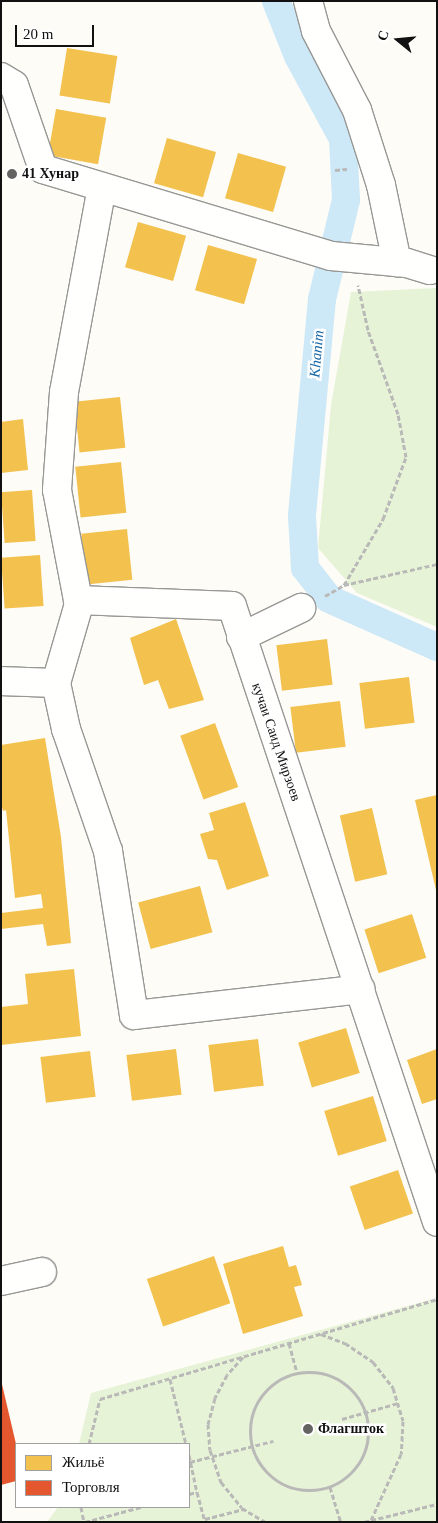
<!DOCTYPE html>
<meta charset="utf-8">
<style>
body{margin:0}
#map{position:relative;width:438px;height:1523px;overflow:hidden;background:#fdfcf7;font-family:Georgia,serif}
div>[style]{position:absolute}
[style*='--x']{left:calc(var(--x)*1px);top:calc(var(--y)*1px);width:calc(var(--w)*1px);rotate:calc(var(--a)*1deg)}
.green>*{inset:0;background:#e7f3d7}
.homes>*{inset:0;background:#f2c14e;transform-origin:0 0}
.shops>*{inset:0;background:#e4572e}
.canal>*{height:28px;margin:-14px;padding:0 14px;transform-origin:14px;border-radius:14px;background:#cde8f7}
.path>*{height:3px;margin-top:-1.5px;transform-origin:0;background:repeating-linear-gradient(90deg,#b9b9b8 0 5px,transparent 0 7.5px)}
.path>.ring{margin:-1.5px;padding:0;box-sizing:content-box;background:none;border:3px solid #b9b9b8;border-radius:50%}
.roads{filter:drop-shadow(1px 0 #979795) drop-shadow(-1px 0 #979795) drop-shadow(0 1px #979795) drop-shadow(0 -1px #979795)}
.minor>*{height:28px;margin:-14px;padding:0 14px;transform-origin:14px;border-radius:14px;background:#fffffe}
.dots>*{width:14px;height:14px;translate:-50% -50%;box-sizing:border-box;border:2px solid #fff;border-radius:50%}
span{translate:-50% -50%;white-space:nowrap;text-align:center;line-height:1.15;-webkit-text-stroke:5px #fff;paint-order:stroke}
.poi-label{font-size:14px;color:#111;font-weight:700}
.left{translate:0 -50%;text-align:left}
.street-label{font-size:14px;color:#111}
.water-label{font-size:15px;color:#1768a6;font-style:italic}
.frame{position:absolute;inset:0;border:2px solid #111;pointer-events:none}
.legend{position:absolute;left:15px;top:1443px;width:175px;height:65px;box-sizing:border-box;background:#fff;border:1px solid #a0a0a0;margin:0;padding:6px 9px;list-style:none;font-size:15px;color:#111}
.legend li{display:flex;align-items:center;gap:10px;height:25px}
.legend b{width:25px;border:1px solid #a0a0a0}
.north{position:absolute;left:373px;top:15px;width:50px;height:50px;-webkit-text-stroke:4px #fff;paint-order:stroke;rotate:287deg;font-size:14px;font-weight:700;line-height:20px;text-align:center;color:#111}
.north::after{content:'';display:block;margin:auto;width:18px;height:22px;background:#111;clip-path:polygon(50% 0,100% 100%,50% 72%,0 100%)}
.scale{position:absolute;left:15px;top:25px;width:79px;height:22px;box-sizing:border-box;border:2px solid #111;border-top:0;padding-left:6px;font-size:15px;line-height:18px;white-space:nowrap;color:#111;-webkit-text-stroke:4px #fff;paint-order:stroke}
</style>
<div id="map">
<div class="green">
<i style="clip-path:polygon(437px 288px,437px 627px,357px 593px,318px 548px,331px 405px,351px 292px)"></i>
<i style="clip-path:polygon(437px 1298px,437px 1522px,47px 1522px,58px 1507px,189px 1507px,189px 1444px,79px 1444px,91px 1393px)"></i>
</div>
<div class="homes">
<i style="left:67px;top:48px;width:51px;height:48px;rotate:9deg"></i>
<i style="left:56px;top:109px;width:51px;height:47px;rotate:10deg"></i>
<i style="left:167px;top:138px;width:51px;height:47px;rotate:16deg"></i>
<i style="left:238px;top:153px;width:50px;height:47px;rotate:16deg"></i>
<i style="left:138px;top:222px;width:50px;height:47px;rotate:16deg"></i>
<i style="left:208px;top:245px;width:51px;height:47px;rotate:16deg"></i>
<i style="left:120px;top:397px;width:51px;height:46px;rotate:84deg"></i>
<i style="clip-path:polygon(23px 419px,28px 470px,1px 473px,1px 422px)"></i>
<i style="left:121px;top:462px;width:51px;height:46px;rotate:84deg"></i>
<i style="left:32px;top:490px;width:51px;height:31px;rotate:86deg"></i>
<i style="left:127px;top:529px;width:51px;height:46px;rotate:84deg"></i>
<i style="left:40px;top:555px;width:51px;height:39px;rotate:86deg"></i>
<i style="clip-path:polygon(176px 619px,204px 700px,169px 709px,158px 680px,144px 685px,130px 638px)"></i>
<i style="left:327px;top:639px;width:46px;height:51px;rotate:83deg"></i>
<i style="left:409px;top:677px;width:46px;height:50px;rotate:83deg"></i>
<i style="left:340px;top:701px;width:46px;height:50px;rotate:83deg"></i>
<i style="left:215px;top:723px;width:68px;height:37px;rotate:70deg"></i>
<i style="clip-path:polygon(45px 738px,61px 837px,71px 943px,47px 946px,43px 924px,1px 929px,1px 913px,43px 908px,41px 894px,15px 898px,6px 810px,3px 811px,1px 803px,1px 745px)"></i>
<i style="clip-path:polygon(437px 795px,437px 889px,436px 890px,415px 800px)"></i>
<i style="clip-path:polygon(245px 802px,269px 876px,227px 890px,217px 860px,208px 859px,200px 834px,214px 830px,209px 813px)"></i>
<i style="left:372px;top:808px;width:68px;height:33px;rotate:77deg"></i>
<i style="left:200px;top:886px;width:48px;height:64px;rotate:75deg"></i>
<i style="left:412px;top:914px;width:46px;height:50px;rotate:72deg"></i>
<i style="clip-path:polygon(74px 969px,81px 1036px,1px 1045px,1px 1007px,28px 1004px,25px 974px)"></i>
<i style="left:346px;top:1028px;width:47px;height:50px;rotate:73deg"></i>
<i style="left:258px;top:1039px;width:47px;height:50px;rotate:83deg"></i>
<i style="left:176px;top:1049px;width:46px;height:50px;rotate:83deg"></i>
<i style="clip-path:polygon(437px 1049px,437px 1099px,422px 1104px,407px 1060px)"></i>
<i style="left:90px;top:1051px;width:46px;height:50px;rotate:83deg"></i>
<i style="left:373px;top:1096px;width:47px;height:51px;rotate:73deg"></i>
<i style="left:398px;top:1170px;width:46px;height:51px;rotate:71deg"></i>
<i style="clip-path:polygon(283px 1246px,289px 1267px,296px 1265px,302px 1285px,294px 1287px,303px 1316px,243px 1334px,223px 1264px)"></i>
<i style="left:214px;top:1256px;width:50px;height:71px;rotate:71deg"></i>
</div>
<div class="shops">
<i style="clip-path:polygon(1px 1380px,16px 1444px,16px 1481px,1px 1485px)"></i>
</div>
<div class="canal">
<i style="--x:276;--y:1;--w:59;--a:68.2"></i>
<i style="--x:298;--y:56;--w:94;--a:61.5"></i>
<i style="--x:343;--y:139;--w:61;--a:87.2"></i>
<i style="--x:346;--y:200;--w:102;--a:103.6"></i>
<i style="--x:322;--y:299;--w:218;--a:95.3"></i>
<i style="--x:302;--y:516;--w:52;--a:86.7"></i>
<i style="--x:305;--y:568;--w:39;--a:52"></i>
<i style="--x:329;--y:599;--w:118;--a:24"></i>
</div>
<div class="path">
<i style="--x:335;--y:170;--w:12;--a:-5"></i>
<i style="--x:344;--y:585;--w:77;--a:-59.4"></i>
<i style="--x:383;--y:519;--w:66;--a:-69.6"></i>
<i style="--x:406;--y:457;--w:44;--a:-100.5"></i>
<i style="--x:398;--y:414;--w:89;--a:-109.7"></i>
<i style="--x:368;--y:330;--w:46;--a:-102.5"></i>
<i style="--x:325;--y:596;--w:22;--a:-30"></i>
<i style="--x:344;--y:585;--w:95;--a:-12.7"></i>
<i style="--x:321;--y:1334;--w:26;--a:21"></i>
<i style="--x:345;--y:1343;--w:34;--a:34"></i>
<i style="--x:373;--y:1362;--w:33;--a:52"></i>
<i style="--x:393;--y:1388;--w:34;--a:73"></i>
<i style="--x:403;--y:1421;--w:33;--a:93"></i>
<i style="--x:401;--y:1454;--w:72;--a:114.4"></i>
<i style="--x:289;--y:1343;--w:31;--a:75"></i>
<i style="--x:243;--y:1357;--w:24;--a:132"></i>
<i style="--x:227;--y:1375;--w:26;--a:118"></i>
<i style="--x:215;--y:1398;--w:27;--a:105"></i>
<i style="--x:208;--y:1424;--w:26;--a:86"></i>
<i style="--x:210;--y:1450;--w:34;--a:71"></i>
<i style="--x:221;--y:1482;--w:33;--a:51"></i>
<i style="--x:242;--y:1508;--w:27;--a:31"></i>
<i class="ring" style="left:250px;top:1372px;width:115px;height:115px"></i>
<i style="--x:170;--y:1379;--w:67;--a:76.2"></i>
<i style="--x:342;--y:1419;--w:58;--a:-15.9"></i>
<i style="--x:89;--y:1444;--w:46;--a:-76.3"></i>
<i style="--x:100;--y:1399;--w:352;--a:-16.5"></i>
<i style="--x:189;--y:1455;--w:38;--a:78"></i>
<i style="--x:190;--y:1462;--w:86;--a:-14.2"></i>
<i style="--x:330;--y:1487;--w:37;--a:73"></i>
<i style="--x:189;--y:1494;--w:8;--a:-14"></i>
<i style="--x:197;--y:1492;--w:31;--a:75"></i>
<i style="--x:81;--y:1507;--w:15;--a:79"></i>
<i style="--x:205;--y:1519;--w:40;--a:-14.4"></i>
<i style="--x:85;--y:1522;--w:58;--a:-15"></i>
<i style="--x:364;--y:1522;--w:75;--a:-13.9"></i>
</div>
<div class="roads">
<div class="minor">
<i style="--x:308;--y:1;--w:31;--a:75"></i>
<i style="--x:316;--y:31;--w:89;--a:62.6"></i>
<i style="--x:357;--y:110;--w:79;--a:72.3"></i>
<i style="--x:381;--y:185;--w:79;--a:78.3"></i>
<i style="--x:1;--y:77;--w:15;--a:32"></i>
<i style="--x:14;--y:85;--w:89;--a:71"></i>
<i style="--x:43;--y:169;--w:301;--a:16.8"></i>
<i style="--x:331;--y:256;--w:76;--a:5.3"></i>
<i style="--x:407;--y:263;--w:24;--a:17"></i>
<i style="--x:102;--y:187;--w:208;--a:100.5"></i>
<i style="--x:64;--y:392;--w:98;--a:94.1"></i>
<i style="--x:57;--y:490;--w:112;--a:79.2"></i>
<i style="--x:78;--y:600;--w:154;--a:2.2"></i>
<i style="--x:232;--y:606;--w:649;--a:71.59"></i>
<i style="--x:79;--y:604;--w:82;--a:106.2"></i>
<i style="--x:56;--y:683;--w:47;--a:77.7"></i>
<i style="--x:66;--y:729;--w:129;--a:71"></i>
<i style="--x:108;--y:851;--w:166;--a:81"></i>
<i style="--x:134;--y:1015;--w:228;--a:-6.5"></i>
<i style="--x:241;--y:637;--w:67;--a:-25.8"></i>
<i style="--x:1;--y:681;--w:55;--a:2.1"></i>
<i style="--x:1;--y:1281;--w:42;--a:-12.4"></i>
</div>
</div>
<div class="dots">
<i style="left:12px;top:174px;background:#646362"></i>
<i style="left:308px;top:1429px;background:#646362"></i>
</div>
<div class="poi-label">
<span class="left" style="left:22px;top:174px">41 Хунар</span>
<span class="left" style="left:318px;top:1429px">Флагшток</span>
</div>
<div class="street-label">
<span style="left:276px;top:742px;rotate:71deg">кучаи Саид Мирзоев</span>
</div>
<div class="water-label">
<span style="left:317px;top:354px;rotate:-85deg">Khanim</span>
</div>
<div class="frame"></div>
<ul class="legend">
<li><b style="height:14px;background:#f2c14e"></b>Жильё</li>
<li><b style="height:14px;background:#e4572e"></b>Торговля</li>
</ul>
<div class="north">С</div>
<div class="scale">20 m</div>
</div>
